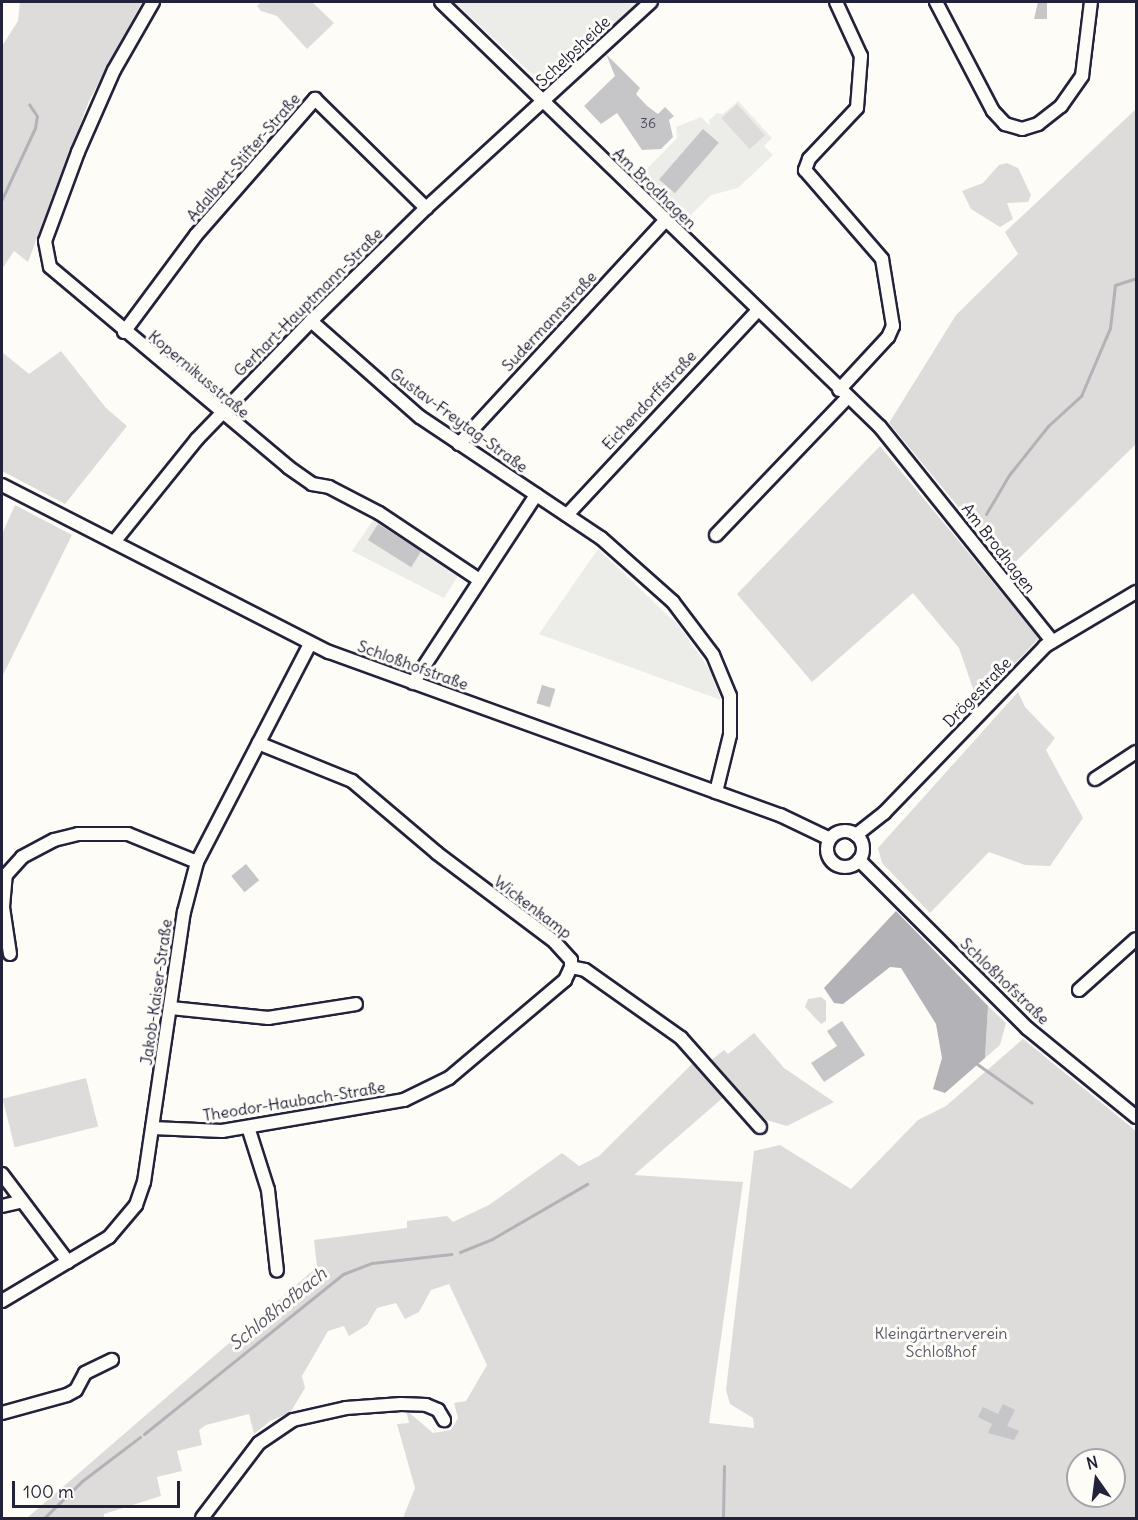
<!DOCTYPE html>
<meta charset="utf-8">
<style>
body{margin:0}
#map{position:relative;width:1138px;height:1520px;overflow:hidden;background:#fdfcf7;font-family:Delius,sans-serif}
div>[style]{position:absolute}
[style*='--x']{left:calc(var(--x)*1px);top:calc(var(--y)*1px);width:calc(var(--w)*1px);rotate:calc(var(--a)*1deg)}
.built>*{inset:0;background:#ecece9}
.green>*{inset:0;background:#dddcdb;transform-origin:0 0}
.water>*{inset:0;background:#b2b2b7}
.stream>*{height:3px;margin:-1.5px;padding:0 1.5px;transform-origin:1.5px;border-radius:1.5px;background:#b2b2b7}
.building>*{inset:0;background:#c6c6c8;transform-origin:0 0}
.roads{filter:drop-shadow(2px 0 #22223b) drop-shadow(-2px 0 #22223b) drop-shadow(0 2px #22223b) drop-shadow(0 -2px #22223b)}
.minor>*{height:12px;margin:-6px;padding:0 6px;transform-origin:6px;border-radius:6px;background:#fdfcf7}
.minor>.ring{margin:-6px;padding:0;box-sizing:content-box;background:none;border:12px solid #fdfcf7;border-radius:50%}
span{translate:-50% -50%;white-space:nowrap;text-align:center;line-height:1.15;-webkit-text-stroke:6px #fdfcf7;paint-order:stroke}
.number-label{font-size:14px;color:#4b4b5e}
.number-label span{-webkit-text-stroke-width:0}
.street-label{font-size:16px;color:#22223b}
.park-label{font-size:16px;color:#5a5a6b}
.water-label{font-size:18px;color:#545466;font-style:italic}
.frame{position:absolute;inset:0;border:3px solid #22223b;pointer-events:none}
.north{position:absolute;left:1066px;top:1448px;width:60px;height:60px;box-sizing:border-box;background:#fdfcf7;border:2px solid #a5a5ac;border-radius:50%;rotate:346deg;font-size:16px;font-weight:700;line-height:24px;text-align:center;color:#22223b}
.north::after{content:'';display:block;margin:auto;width:21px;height:27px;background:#22223b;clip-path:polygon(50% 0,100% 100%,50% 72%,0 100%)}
.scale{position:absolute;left:12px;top:1481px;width:168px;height:27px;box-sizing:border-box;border:3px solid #22223b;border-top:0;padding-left:8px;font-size:18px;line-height:21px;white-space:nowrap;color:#22223b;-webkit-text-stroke:4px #fdfcf7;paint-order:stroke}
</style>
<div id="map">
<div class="built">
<i style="clip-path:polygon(454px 2px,639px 2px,544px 85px)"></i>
<i style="clip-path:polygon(738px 101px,772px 138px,764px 146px,773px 155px,738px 188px,711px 195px,687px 219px,642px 174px,677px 138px,676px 127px,701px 117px,710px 126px,709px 120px,717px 113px,723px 114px)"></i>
<i style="clip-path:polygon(374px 519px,459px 574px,444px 598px,352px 551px)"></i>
<i style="clip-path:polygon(598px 549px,679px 626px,710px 670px,721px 700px,539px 634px)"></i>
</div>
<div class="green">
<i style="clip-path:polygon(20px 2px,142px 2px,89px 101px,28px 262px,14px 251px,2px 269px,2px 46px,18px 21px)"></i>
<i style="clip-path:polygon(261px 2px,312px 2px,334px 23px,307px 49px,277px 16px,261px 11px,257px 6px)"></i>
<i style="left:737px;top:104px;width:42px;height:21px;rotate:48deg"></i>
<i style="clip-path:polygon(1136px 109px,1136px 444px,1009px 568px,889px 423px,956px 315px,1018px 254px,1005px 232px)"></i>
<i style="clip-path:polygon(1007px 163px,1018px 168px,1031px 195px,1028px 202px,1007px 203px,1013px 219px,1000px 227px,971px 209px,962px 191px,983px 183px,999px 165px)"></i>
<i style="clip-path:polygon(61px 351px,106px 408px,127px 426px,65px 504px,2px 471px,2px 352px,29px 374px)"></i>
<i style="clip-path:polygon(880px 446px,1039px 638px,978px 703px,959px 648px,913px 593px,812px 682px,737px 594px)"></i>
<i style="clip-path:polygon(15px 505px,72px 535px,2px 677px,2px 534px)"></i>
<i style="clip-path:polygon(1018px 692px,1025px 707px,1055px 738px,1046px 750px,1083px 818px,1050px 866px,1025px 865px,989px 852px,930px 913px,882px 863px,878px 848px)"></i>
<i style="clip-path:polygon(821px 997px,826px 1001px,826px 1021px,821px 1024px,805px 1007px,808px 999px)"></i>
<i style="clip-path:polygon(988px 1006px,1006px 1023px,1000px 1045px,985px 1058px)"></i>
<i style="clip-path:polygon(754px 1033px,784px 1068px,834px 1102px,787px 1126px,766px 1120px,710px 1061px,724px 1050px,728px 1054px)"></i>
<i style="clip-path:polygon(evenodd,1023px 1039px,1136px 1131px,1136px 1518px,403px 1518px,415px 1488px,397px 1424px,409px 1423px,406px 1410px,433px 1433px,451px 1430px,458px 1418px,454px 1403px,466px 1401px,487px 1365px,449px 1284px,431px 1290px,419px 1312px,405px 1319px,396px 1303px,377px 1308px,367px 1325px,349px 1336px,344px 1326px,328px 1331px,302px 1376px,305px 1388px,290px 1413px,270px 1421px,254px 1434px,249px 1414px,206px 1425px,199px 1430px,202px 1445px,177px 1451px,182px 1471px,157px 1477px,161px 1496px,104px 1514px,104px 1518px,27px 1518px,317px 1267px,314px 1240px,407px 1228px,407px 1221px,447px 1216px,453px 1222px,489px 1205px,562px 1153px,579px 1166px,599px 1156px,696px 1060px,726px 1095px,634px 1175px,743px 1182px,709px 1423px,754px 1428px,753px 1418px,730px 1404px,726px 1390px,754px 1151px,780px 1145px,851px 1189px,918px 1120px,946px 1106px,1023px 1039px,1078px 1460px,1114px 1460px,1114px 1496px,1078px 1496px,1078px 1460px)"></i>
<i style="left:86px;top:1078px;width:50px;height:86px;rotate:76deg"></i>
</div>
<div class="water">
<i style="clip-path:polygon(896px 911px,988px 1006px,985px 1058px,945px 1093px,933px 1089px,942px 1058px,936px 1024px,901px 968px,890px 967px,843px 1004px,834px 1003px,824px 988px)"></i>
</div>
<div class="stream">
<i style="--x:2;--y:199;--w:78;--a:-65.1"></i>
<i style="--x:35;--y:128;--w:12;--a:-81"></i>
<i style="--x:37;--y:116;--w:14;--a:-124"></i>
<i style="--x:986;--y:514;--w:45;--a:-59.5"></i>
<i style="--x:1009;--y:475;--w:63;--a:-51.5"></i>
<i style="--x:1048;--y:426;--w:45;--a:-42.3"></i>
<i style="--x:1081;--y:396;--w:74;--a:-66.9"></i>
<i style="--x:1110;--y:328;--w:43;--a:-83.4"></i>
<i style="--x:1115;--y:285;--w:22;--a:-18"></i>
<i style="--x:977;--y:1064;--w:67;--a:35.3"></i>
<i style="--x:460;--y:1252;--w:35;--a:-22"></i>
<i style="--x:492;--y:1239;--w:110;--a:-30.1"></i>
<i style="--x:144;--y:1434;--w:255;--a:-38.8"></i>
<i style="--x:343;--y:1274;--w:31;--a:-21"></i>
<i style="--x:372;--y:1263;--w:80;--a:-6.5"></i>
<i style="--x:44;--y:1518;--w:53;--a:-44.2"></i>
<i style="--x:82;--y:1481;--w:73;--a:-37.2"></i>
<i style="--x:723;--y:1518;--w:52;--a:-88.9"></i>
</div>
<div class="building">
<i style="clip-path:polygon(1038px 2px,1047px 2px,1047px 19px,1034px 19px)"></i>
<i style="clip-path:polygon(606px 54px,640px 88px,636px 94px,647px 106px,658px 114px,665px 107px,674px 116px,669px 120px,673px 137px,661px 149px,642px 150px,617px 113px,601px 124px,584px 106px,615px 76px)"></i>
<i style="left:703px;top:129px;width:21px;height:67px;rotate:41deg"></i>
<i style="left:378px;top:524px;width:51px;height:19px;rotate:32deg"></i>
<i style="left:542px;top:685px;width:14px;height:19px;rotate:17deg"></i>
<i style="left:246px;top:864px;width:21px;height:19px;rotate:51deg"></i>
<i style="clip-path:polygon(842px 1021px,865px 1055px,824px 1082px,811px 1063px,837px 1046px,827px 1031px)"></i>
<i style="clip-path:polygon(1003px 1404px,1015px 1410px,1007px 1426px,1019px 1431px,1014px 1440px,988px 1433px,992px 1424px,978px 1417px,983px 1407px,998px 1414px)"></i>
</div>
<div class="roads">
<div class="minor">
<i style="--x:153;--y:2;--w:78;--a:119.8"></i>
<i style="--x:114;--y:70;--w:90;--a:113.7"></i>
<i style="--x:78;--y:152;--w:95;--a:110.3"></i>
<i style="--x:45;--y:241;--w:26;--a:79"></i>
<i style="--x:50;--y:267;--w:311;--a:40"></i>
<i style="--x:288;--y:467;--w:29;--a:35"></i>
<i style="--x:312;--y:484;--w:17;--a:10"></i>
<i style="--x:329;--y:487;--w:56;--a:27.5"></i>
<i style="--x:379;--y:513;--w:119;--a:33.7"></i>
<i style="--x:441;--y:2;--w:611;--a:44.07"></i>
<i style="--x:880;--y:427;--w:275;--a:51.2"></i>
<i style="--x:836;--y:2;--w:60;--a:65.2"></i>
<i style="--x:861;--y:56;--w:52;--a:94.4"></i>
<i style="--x:857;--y:108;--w:70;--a:133.3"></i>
<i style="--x:809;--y:159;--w:12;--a:110"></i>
<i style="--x:805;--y:170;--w:118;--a:49.1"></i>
<i style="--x:882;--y:259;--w:68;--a:80.7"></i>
<i style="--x:893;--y:326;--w:12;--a:114"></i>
<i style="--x:888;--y:337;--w:72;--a:132.8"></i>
<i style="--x:936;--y:2;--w:123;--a:62.4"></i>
<i style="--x:993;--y:111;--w:18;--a:47"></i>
<i style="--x:1005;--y:124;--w:18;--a:16"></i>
<i style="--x:1022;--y:129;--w:17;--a:-17"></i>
<i style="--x:1038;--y:124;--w:29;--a:-38"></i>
<i style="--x:1061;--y:106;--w:37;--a:-55"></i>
<i style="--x:1082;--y:76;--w:75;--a:-83.1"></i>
<i style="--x:311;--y:321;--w:145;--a:41.4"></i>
<i style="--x:420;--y:417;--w:218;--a:33.8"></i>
<i style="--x:601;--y:538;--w:96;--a:41.6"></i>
<i style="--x:673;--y:602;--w:66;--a:53"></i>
<i style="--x:713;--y:655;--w:44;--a:67.5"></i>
<i style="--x:730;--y:696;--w:39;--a:90"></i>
<i style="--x:730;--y:735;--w:59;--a:103.8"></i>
<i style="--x:124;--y:332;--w:121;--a:-53.4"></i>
<i style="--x:196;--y:235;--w:181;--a:-48.8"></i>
<i style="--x:315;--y:99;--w:156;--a:44.5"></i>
<i style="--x:459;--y:444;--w:304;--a:-47.3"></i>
<i style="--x:2;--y:485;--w:367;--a:27.1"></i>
<i style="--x:329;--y:652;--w:480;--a:19.9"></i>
<i style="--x:780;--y:815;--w:55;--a:25.6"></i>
<i style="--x:567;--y:515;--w:280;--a:-47"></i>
<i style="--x:716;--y:535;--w:190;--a:-46.3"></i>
<i style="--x:114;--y:542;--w:132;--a:-51.1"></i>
<i style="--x:197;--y:439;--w:164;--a:-46"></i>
<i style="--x:311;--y:321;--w:161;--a:-44.5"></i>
<i style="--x:426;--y:208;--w:305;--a:-42.5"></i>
<i style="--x:413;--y:683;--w:225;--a:-56.8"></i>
<i style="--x:1095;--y:779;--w:49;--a:-33.4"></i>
<i class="ring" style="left:827px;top:831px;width:24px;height:24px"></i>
<i style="--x:856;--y:835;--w:36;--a:-38"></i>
<i style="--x:884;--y:813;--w:232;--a:-46"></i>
<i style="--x:1045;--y:646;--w:106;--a:-30.7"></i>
<i style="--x:859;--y:860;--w:238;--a:45"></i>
<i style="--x:1027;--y:1028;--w:141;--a:39.2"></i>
<i style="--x:10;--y:954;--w:48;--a:-98.5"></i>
<i style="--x:3;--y:907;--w:32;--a:-85"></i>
<i style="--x:6;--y:875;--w:24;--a:-48"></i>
<i style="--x:22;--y:857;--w:36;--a:-28"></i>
<i style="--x:54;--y:840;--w:25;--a:-14"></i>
<i style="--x:78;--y:834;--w:50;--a:0"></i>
<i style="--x:128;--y:834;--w:74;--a:22.1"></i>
<i style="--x:571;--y:967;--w:14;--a:12"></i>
<i style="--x:585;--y:970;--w:118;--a:35.3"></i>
<i style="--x:681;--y:1038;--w:119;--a:48.4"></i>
<i style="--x:1079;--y:990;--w:76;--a:-41.8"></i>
<i style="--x:171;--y:1008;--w:98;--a:5.9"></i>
<i style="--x:268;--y:1018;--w:89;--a:-9"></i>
<i style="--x:248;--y:1127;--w:66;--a:72.4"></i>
<i style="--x:268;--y:1190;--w:81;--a:83.7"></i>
<i style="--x:152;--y:1128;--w:70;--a:2.5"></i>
<i style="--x:222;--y:1131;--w:185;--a:-9.7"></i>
<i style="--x:404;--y:1100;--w:50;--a:-26.1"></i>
<i style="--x:449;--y:1078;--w:152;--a:-40.2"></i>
<i style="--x:565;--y:980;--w:14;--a:-65"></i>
<i style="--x:571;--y:967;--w:7;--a:-90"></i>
<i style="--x:571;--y:960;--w:24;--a:-132"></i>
<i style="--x:555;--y:942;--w:148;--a:-143"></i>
<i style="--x:437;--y:853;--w:111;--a:-139.7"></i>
<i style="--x:352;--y:781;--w:101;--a:-158"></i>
<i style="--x:2;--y:1174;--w:110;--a:53.1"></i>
<i style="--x:2;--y:1206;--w:17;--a:-13"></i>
<i style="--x:2;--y:1301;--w:125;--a:-30.9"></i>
<i style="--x:109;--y:1237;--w:42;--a:-49.8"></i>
<i style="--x:136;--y:1205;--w:24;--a:-71"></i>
<i style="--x:144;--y:1182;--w:273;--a:-81.6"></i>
<i style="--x:184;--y:912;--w:52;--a:-75.4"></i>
<i style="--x:197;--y:862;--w:246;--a:-62.6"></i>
<i style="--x:2;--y:1413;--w:67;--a:-15.5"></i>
<i style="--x:67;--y:1395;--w:10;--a:-29"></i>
<i style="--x:76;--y:1390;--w:19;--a:-62"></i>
<i style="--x:85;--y:1373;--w:30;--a:-26"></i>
<i style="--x:202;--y:1518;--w:94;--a:-52.8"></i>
<i style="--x:259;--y:1443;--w:41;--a:-34.1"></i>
<i style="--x:293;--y:1420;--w:54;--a:-12.8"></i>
<i style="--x:346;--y:1408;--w:55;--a:-4.2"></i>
<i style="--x:401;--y:1404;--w:25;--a:2"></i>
<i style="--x:426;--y:1405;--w:13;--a:23"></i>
<i style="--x:438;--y:1410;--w:12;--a:59"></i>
</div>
</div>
<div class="number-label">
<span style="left:648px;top:123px">36</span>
</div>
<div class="street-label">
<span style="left:573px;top:51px;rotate:-43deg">Schelpsheide</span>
<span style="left:243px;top:157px;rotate:-49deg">Adalbert-Stifter-Straße</span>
<span style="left:655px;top:188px;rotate:44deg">Am Brodhagen</span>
<span style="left:308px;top:302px;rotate:-45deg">Gerhart-Hauptmann-Straße</span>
<span style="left:549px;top:321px;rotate:-47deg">Sudermannstraße</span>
<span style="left:199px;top:374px;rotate:40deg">Kopernikusstraße</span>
<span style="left:649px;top:400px;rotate:-47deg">Eichendorffstraße</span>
<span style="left:459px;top:420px;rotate:36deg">Gustav-Freytag-Straße</span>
<span style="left:999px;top:548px;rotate:52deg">Am Brodhagen</span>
<span style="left:413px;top:665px;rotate:20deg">Schloßhofstraße</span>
<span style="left:977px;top:692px;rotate:-46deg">Drögestraße</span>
<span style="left:533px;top:907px;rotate:37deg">Wickenkamp</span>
<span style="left:1005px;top:981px;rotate:44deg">Schloßhofstraße</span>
<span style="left:156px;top:992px;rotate:-82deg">Jakob-Kaiser-Straße</span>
<span style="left:294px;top:1101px;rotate:-9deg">Theodor-Haubach-Straße</span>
</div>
<div class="park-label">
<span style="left:941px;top:1342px">Kleingärtnerverein<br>Schloßhof</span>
</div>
<div class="water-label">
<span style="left:278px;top:1309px;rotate:-39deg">Schloßhofbach</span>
</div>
<div class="frame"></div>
<div class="north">N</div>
<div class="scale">100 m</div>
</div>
